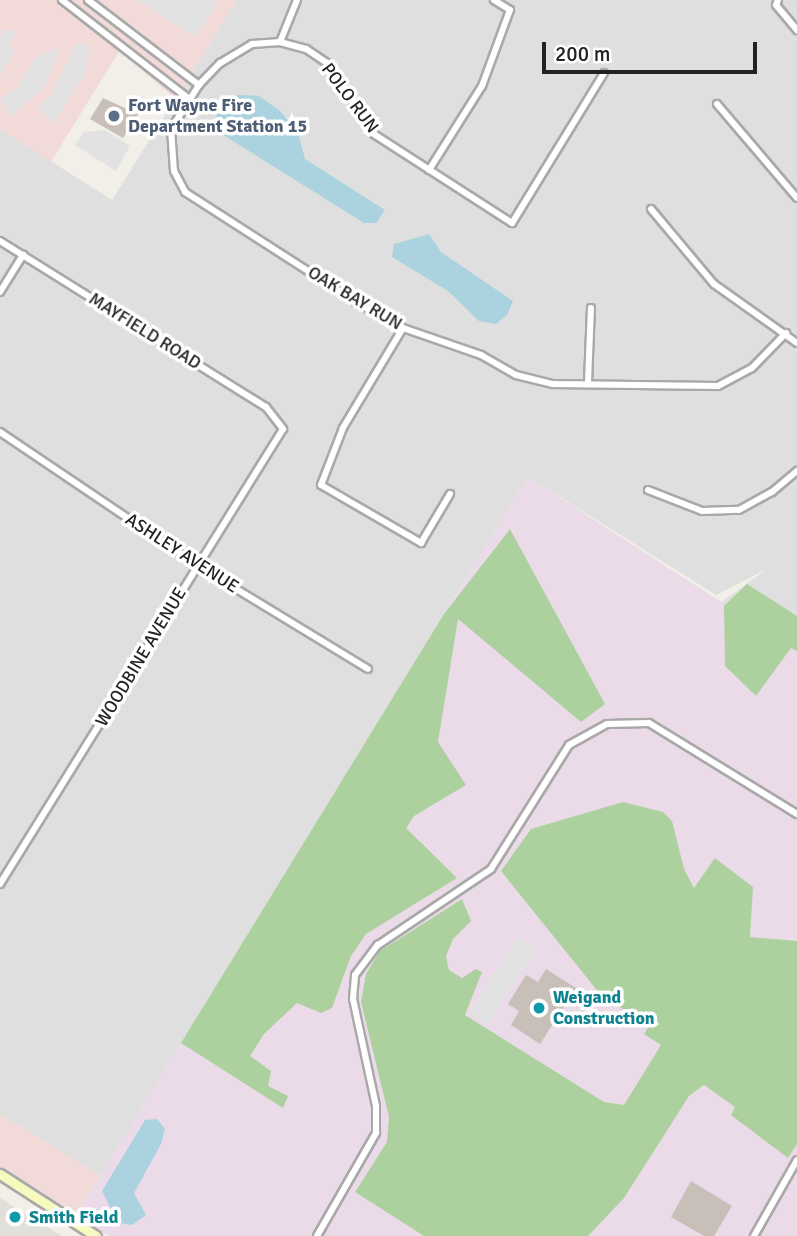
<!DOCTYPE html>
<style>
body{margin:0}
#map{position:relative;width:797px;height:1236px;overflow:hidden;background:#f2efe9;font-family:Signika,sans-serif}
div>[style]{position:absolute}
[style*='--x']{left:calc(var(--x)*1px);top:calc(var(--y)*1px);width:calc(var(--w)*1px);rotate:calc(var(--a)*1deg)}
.residential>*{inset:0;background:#e0dfdf}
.commercial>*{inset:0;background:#f2dad9}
.industrial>*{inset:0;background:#ebdbe8}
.airport>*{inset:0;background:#e1dfda}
.forest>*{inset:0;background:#add19e}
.parking>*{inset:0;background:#e2e2e2}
.water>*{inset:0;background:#aad3df}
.building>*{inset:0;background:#c7bfb8}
.roads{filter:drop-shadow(2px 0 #a9a9a9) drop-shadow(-2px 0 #a9a9a9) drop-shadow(0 2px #a9a9a9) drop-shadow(0 -2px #a9a9a9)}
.minor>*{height:6px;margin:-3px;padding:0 3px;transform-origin:3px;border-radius:3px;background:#fff}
.secondary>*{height:9px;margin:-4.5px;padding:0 4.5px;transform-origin:4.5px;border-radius:4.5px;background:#f7fabf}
.dots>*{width:19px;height:19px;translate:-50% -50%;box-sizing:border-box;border:4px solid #fff;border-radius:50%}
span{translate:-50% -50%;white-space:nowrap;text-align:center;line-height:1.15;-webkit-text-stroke:7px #fff;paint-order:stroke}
.street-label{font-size:18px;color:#222}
.service-label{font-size:18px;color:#4e5e75;font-weight:700}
.left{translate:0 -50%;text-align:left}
.culture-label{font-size:18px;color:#0d838f;font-weight:700}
.scale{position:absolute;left:542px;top:42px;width:215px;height:32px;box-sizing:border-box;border:4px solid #222;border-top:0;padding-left:9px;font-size:21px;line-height:24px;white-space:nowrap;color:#222;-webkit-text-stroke:5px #fff;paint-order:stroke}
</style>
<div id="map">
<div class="residential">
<i style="clip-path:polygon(237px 0,797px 0,797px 651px,720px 603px,767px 569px,716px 595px,528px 477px,100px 1176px,0 1114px,0 129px,112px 200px)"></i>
</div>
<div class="commercial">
<i style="clip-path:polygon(0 0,237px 0,175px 99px,120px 50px,51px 162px,0 129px)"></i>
<i style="clip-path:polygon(0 1114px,100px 1176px,76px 1215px,0 1168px)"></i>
</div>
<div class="industrial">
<i style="clip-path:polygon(528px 477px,797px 651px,797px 1236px,109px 1236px,76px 1215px)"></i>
</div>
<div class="airport">
<i style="clip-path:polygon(0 1198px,62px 1236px,0 1236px)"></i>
</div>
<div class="forest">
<i style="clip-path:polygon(510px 529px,605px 704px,581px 722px,458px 619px,438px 742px,466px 785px,414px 816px,406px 828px,457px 878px,366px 934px,351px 956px,332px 1008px,321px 1013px,297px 1003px,264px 1034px,250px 1056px,271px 1071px,268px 1086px,288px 1096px,283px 1108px,181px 1043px,444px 614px)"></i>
<i style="clip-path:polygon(747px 584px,797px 616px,797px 651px,791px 648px,756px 696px,725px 666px,724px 606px)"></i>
<i style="clip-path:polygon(623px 802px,663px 812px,672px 821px,684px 869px,694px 888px,715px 858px,753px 887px,750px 937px,797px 941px,797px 1144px,788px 1158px,731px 1115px,735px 1107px,704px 1085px,689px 1096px,624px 1198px,588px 1236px,424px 1236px,355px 1192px,387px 1142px,389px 1117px,361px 1002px,366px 974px,380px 951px,462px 899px,471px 921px,453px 939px,446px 956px,449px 970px,462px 978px,476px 969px,482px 972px,465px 1015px,604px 1102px,624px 1105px,661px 1045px,644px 1034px,649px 1026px,600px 994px,501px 871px,531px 829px)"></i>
</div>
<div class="parking">
<i style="clip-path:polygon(137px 0,213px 0,218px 3px,195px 37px)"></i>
<i style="clip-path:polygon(5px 29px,15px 31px,10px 48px,15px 51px,0 75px,0 37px)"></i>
<i style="clip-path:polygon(76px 43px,90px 44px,85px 73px,53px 124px,39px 107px,52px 93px)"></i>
<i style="clip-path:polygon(53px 50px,59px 50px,46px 85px,11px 116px,0 98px,17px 88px,36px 57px)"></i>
<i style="clip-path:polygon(104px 130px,130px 146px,116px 171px,75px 145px,84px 132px)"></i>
<i style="clip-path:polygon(518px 937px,536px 949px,513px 984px,507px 981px,510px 989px,487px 1025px,469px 1014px)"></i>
</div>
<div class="water">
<i style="clip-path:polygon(237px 95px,259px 96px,280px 111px,298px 132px,305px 159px,385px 210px,376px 223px,364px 223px,217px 131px,214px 122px,220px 107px)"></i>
<i style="clip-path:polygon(429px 234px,441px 252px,513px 301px,507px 315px,496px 324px,479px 321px,448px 291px,392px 257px,394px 244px)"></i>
<i style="clip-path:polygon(157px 1119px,165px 1129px,161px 1144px,134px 1193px,146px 1215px,132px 1225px,118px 1223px,102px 1191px,145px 1120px)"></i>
</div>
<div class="building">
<i style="clip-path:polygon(103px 98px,138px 114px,123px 138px,90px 119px)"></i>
<i style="clip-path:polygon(546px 969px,576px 988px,540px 1044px,511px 1025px,519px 1011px,508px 1004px,526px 975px,538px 982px)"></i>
<i style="clip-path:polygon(691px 1181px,732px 1206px,714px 1236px,704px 1236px,671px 1217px)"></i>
</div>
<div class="roads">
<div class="minor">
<i style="--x:62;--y:0;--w:161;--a:37.9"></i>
<i style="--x:88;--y:0;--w:140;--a:37.4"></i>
<i style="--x:778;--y:0;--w:5;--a:112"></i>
<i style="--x:776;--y:5;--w:33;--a:50"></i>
<i style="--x:280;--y:42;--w:45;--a:-68"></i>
<i style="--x:604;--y:73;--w:176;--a:121.5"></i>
<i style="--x:512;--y:223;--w:164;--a:-147.2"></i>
<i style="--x:374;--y:134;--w:85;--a:-123.5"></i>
<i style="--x:327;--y:63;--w:25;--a:-146"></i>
<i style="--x:306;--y:49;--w:27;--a:-165"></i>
<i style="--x:280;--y:42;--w:28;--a:176"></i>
<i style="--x:252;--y:44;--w:37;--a:149"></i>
<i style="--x:220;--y:63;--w:30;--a:134"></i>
<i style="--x:199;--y:85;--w:52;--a:122.5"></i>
<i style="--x:171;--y:129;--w:42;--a:85.9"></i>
<i style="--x:174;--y:171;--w:24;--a:62"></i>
<i style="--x:185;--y:192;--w:209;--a:32.7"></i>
<i style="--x:361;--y:305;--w:48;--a:28.7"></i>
<i style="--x:403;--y:328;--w:83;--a:19.1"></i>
<i style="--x:481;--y:355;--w:40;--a:29.7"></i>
<i style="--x:516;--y:375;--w:38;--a:14"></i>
<i style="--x:553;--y:384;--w:165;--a:0.7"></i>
<i style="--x:718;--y:386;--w:38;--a:-28"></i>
<i style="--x:752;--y:368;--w:49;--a:-45.8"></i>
<i style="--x:717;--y:104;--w:123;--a:49.6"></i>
<i style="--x:429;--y:170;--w:99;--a:-57.8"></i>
<i style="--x:482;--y:86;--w:81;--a:-69.8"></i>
<i style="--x:510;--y:10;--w:19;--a:-148"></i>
<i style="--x:651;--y:209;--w:98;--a:50"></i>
<i style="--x:714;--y:284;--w:102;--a:35.4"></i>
<i style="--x:0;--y:241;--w:314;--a:32"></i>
<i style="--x:266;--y:407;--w:28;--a:52"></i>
<i style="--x:283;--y:429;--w:536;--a:121.88"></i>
<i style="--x:0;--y:292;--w:44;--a:-58.1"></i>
<i style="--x:403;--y:328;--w:117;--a:121"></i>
<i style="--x:343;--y:428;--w:61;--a:111.1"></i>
<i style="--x:321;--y:485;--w:116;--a:30.1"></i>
<i style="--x:421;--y:543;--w:57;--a:-59.4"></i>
<i style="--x:588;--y:382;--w:74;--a:-87.7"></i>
<i style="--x:0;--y:432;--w:238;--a:34"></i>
<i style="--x:197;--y:565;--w:200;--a:31.3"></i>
<i style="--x:648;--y:490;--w:58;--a:21.3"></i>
<i style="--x:702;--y:511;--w:37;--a:-2"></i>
<i style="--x:739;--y:510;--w:38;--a:-29"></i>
<i style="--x:772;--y:492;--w:33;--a:-40"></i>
<i style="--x:317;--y:1236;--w:119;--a:-60.2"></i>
<i style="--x:376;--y:1133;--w:27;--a:-90"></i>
<i style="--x:376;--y:1106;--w:109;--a:-102.1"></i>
<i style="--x:353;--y:999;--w:24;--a:-85"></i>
<i style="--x:355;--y:975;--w:38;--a:-53"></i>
<i style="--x:378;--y:945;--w:136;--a:-33.9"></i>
<i style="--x:491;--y:869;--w:146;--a:-57.8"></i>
<i style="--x:569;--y:745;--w:43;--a:-28.9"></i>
<i style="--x:607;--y:724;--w:42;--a:-1.4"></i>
<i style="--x:649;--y:723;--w:174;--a:31.6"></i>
<i style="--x:754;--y:1236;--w:87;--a:-60.5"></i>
</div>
<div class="secondary">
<i style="--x:0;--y:1174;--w:114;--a:32.9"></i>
</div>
</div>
<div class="dots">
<i style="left:114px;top:116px;background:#5c6f8a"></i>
<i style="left:539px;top:1008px;background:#0f9aa8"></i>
<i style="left:15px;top:1217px;background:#0f9aa8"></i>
</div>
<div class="street-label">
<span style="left:350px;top:98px;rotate:53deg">POLO RUN</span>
<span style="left:355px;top:298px;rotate:31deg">OAK BAY RUN</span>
<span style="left:145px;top:331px;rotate:32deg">MAYFIELD ROAD</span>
<span style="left:182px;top:553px;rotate:33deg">ASHLEY AVENUE</span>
<span style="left:141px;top:657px;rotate:-59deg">WOODBINE AVENUE</span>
</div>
<div class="service-label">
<span class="left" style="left:128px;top:116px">Fort Wayne Fire<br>Department Station 15</span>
</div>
<div class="culture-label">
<span class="left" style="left:553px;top:1008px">Weigand<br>Construction</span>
<span class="left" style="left:29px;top:1217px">Smith Field</span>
</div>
<div class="scale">200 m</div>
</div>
